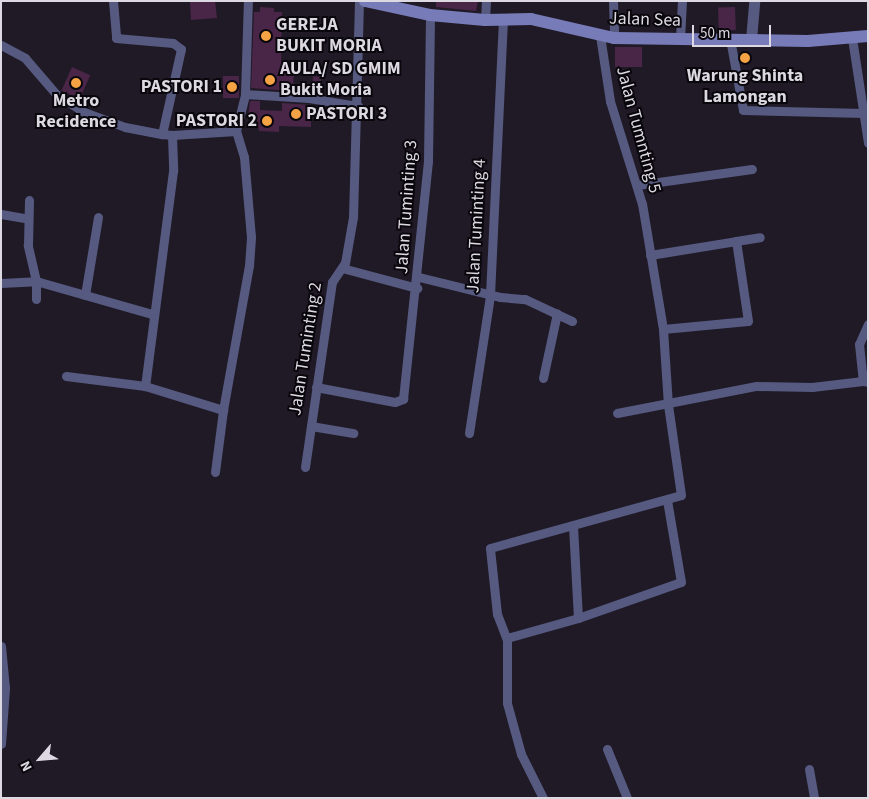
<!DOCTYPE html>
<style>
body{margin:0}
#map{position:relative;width:869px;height:799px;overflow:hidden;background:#201a27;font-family:"Source Sans 3",sans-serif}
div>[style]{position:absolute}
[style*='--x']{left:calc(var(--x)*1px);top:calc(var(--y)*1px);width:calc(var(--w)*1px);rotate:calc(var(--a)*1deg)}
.building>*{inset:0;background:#492547;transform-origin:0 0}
.minor>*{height:9px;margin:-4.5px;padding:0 4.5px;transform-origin:4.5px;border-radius:4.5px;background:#565a80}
.tertiary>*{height:11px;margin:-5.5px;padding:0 5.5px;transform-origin:5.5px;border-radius:5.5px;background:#565a80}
.secondary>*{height:12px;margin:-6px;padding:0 6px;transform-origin:6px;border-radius:6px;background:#777cb9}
.dots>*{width:14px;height:14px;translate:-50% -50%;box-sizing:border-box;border:2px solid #09070c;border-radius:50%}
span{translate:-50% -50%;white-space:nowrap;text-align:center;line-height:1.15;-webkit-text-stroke:4px #09070c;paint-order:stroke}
.street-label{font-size:18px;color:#ddd9e2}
.poi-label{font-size:18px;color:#ddd9e2;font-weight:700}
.left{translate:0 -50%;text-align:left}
.right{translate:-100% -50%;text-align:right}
.frame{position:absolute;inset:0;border:2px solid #ddd9e2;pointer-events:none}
.north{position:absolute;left:15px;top:734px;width:50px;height:50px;-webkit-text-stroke:4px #09070c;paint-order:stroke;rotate:243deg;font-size:14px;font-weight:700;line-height:20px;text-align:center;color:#ddd9e2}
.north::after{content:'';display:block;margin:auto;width:18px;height:22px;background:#ddd9e2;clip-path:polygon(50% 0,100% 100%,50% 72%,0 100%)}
.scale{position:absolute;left:692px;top:25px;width:79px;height:22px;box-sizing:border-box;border:2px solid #ddd9e2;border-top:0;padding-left:6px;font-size:15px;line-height:18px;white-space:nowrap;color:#ddd9e2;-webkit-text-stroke:4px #09070c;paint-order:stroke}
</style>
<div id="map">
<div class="building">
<i style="clip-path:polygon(190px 1px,215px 1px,217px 18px,191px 20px)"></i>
<i style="clip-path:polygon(436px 1px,478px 1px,476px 11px,436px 7px)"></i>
<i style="clip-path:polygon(260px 7px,274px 8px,274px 12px,282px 12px,281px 68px,294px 68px,293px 91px,251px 88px,254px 12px,260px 12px)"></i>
<i style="left:735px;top:7px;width:23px;height:17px;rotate:88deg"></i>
<i style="left:615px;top:47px;width:27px;height:20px"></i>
<i style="left:72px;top:67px;width:20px;height:26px;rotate:24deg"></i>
<i style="left:223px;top:76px;width:16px;height:22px"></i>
<i style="clip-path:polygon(313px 76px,321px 77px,321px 94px,312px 92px)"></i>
<i style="clip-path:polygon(250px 101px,260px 101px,260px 110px,282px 111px,282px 103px,311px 105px,311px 127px,279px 126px,279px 132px,259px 131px,254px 117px,248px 117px)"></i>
</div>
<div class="minor">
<i style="--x:113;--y:1;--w:37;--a:85"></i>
<i style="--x:116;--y:38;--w:57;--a:5"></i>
<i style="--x:173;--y:43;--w:10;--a:37"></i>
<i style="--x:181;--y:49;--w:87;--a:102.6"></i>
<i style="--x:162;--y:134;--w:10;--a:6"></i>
<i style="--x:172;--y:135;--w:36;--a:88"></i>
<i style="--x:173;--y:171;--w:217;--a:97.4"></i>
<i style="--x:145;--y:386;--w:82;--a:17.1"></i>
<i style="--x:223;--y:410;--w:146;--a:-79.8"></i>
<i style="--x:249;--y:266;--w:29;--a:-86"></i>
<i style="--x:251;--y:237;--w:80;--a:-95"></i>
<i style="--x:244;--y:157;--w:27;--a:-107"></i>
<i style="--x:236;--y:131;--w:38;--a:-76"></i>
<i style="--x:245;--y:94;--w:93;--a:-88.2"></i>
<i style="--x:613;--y:1;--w:37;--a:88"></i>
<i style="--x:485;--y:20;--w:19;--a:-87"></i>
<i style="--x:852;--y:38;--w:106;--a:81.3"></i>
<i style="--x:680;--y:39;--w:38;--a:-87"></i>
<i style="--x:730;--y:39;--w:72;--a:79.6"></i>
<i style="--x:743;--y:110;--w:121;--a:1.4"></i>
<i style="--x:1;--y:45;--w:27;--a:28"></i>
<i style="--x:25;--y:58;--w:48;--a:49.3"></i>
<i style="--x:56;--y:94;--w:33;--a:33"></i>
<i style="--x:84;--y:112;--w:44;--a:20.1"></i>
<i style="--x:125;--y:127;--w:38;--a:11"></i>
<i style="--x:245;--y:94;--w:64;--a:3.6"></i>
<i style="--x:309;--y:98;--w:50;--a:9.3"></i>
<i style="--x:172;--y:135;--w:64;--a:-3.6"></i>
<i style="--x:637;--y:185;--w:116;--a:-7.9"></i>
<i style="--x:1;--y:214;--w:27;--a:10"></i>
<i style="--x:650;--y:255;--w:87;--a:-9.2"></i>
<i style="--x:342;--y:268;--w:78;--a:14.9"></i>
<i style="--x:419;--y:277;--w:83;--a:13.9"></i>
<i style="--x:500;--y:297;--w:25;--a:5"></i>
<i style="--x:525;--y:299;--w:52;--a:25.1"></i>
<i style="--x:1;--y:283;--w:35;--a:-3"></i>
<i style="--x:36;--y:281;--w:37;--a:-103"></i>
<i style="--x:28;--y:245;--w:45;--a:-88.7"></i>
<i style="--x:85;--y:295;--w:79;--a:-80.5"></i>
<i style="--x:36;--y:299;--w:18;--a:-90"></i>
<i style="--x:36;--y:281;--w:121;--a:15.9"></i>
<i style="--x:868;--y:324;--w:22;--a:114"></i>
<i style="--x:859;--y:344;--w:37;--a:84"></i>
<i style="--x:863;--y:381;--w:5;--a:11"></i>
<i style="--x:663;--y:329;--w:85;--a:-5.4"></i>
<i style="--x:748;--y:321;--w:81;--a:-98.5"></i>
<i style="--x:736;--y:241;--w:24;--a:-9"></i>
<i style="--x:66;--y:376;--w:80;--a:7.2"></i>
<i style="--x:543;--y:378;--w:66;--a:-77.8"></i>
<i style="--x:316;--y:387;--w:80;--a:10.8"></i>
<i style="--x:395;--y:402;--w:9;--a:-21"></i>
<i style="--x:403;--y:399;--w:239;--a:-84"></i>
<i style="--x:428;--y:161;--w:146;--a:-89.2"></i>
<i style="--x:617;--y:413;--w:142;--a:-11"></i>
<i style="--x:756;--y:386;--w:56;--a:1"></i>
<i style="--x:812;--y:387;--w:51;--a:-6.7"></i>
<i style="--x:311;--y:426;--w:43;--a:9.5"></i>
<i style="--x:469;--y:433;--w:140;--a:-81.3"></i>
<i style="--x:490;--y:295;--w:276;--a:-87.3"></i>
<i style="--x:305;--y:467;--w:187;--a:-81.7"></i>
<i style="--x:332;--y:282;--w:23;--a:-56"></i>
<i style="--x:345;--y:263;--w:47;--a:-80.1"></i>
<i style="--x:353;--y:217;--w:216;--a:-88.4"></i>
<i style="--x:215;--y:472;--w:63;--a:-82.6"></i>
<i style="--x:578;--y:618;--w:109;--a:-19.3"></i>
<i style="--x:681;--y:582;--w:83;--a:-99.7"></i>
<i style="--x:507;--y:638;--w:74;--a:-15.7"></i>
<i style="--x:578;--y:618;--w:93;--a:-93.1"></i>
<i style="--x:1;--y:646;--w:42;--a:84.6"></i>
<i style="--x:5;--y:688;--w:56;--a:94.1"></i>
<i style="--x:607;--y:749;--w:53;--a:67.8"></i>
<i style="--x:809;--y:769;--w:29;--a:80"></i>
<i style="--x:543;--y:798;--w:49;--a:-116.6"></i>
<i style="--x:521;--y:754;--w:53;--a:-105.4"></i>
<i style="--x:507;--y:703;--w:63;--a:-90"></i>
<i style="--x:507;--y:640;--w:28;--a:-111"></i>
<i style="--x:497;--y:614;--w:66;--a:-96.1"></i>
<i style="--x:490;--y:548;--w:198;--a:-15.5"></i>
<i style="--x:681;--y:495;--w:91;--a:-98.2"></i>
<i style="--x:668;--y:405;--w:76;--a:-93.8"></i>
<i style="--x:663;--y:329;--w:127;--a:-99.5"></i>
<i style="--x:642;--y:204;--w:108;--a:-107.3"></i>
<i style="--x:610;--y:101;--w:66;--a:-98.7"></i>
</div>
<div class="tertiary">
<i style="--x:751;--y:39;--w:38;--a:-85"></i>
</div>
<div class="secondary">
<i style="--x:365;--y:1;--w:66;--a:12.2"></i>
<i style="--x:430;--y:15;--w:55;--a:5.2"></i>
<i style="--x:485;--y:20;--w:46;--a:-1.2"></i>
<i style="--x:531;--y:19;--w:85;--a:12.9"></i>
<i style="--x:614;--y:38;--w:194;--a:0.9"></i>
<i style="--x:808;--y:41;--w:60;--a:-4.8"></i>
</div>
<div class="dots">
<i style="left:266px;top:36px;background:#f5a345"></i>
<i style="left:745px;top:58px;background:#f5a345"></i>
<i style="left:270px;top:80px;background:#f5a345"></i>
<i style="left:76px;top:83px;background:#f5a345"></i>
<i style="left:232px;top:87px;background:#f5a345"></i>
<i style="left:296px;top:114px;background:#f5a345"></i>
<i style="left:267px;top:121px;background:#f5a345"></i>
</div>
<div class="street-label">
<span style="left:645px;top:20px;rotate:2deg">Jalan Sea</span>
<span style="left:638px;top:130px;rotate:75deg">Jalan Tumnting 5</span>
<span style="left:407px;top:207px;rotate:-86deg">Jalan Tuminting 3</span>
<span style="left:477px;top:226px;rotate:-87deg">Jalan Tuminting 4</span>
<span style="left:306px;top:349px;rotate:-81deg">Jalan Tuminting 2</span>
</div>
<div class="poi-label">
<span class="left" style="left:276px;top:36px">GEREJA<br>BUKIT MORIA</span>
<span class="left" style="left:280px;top:80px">AULA/ SD GMIM<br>Bukit Moria</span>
<span style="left:745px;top:87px">Warung Shinta<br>Lamongan</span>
<span class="right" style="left:222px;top:87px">PASTORI 1</span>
<span style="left:76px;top:112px">Metro<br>Recidence</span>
<span class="left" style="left:306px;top:114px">PASTORI 3</span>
<span class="right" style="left:257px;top:121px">PASTORI 2</span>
</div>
<div class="frame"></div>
<div class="north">N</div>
<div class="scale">50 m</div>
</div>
